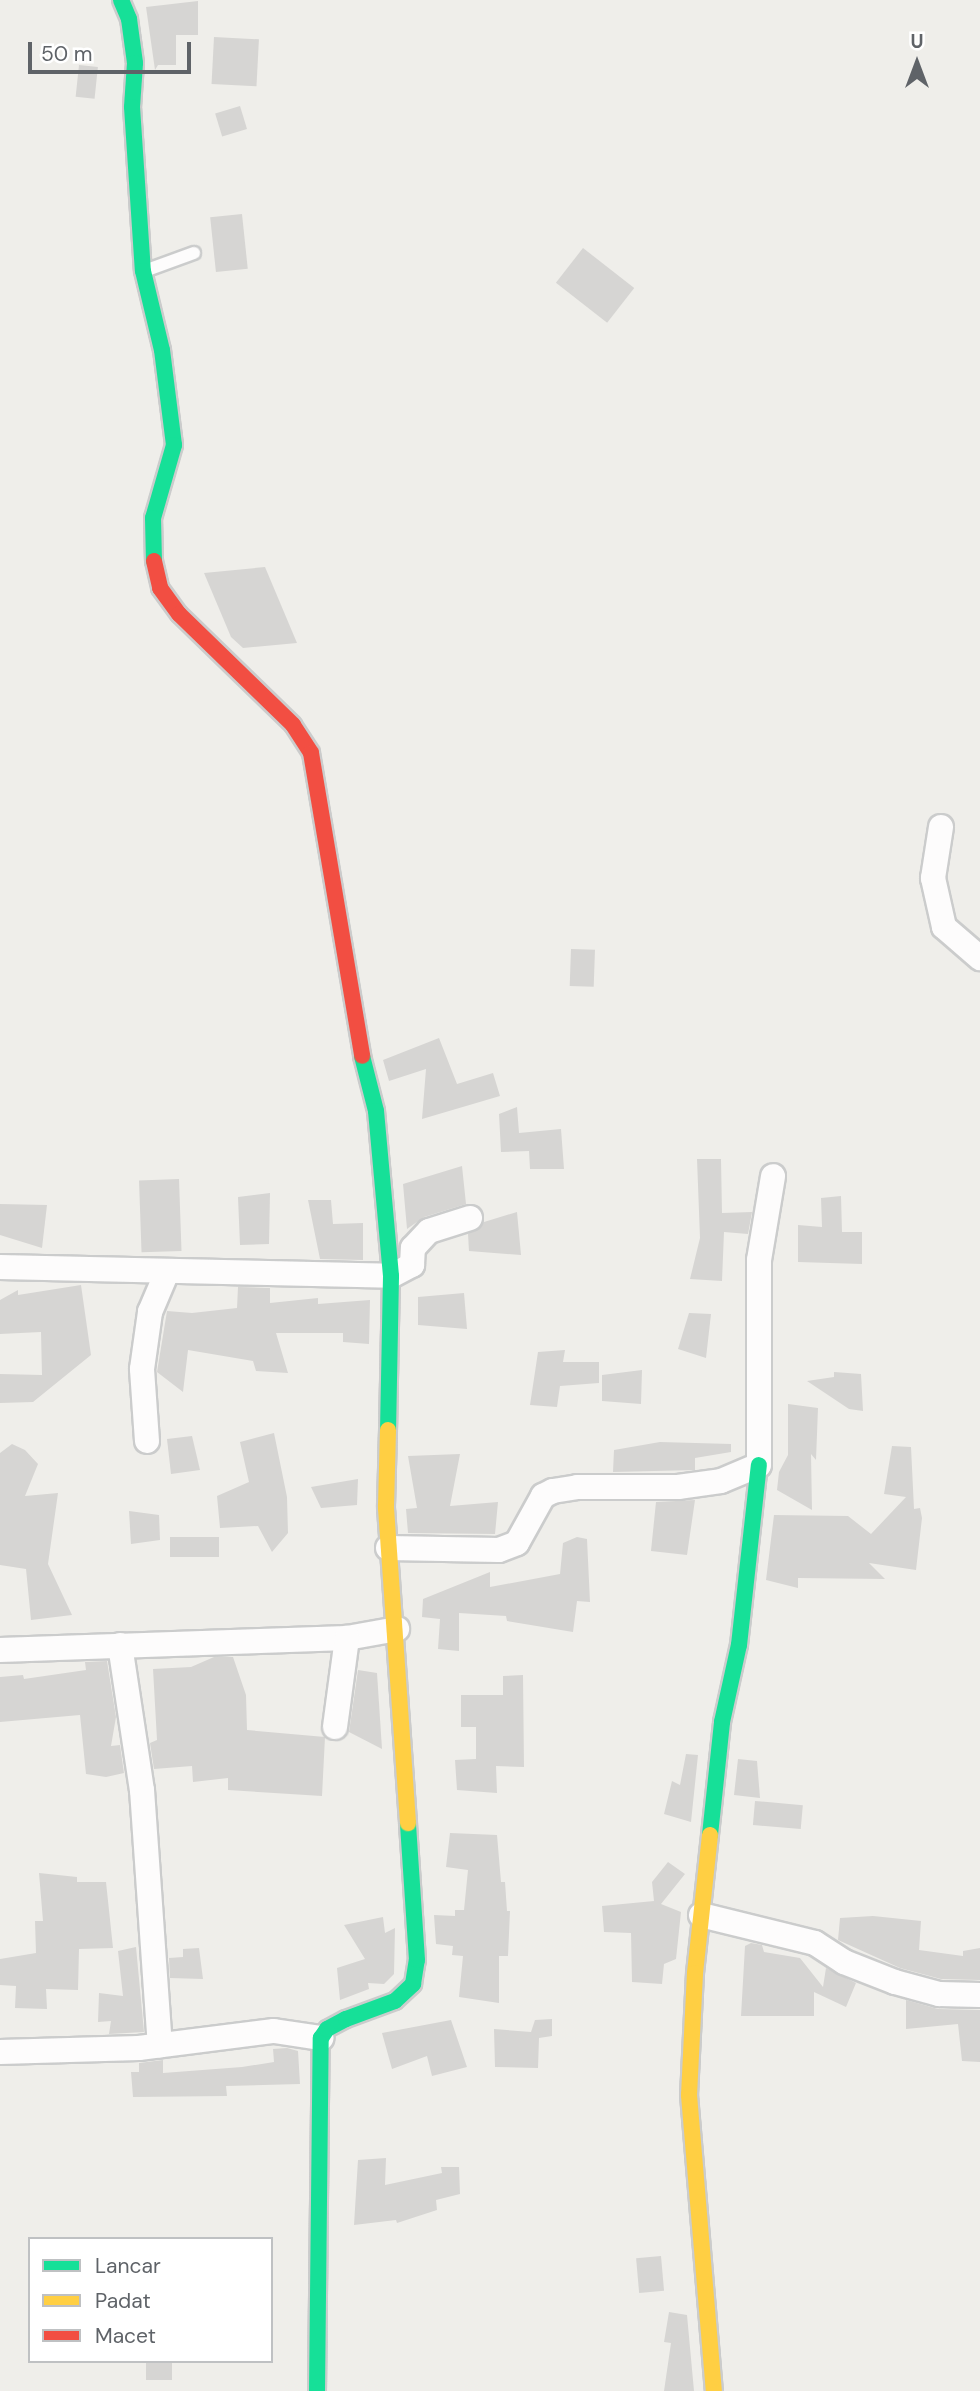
<!DOCTYPE html>
<style>
body{margin:0}
#map{position:relative;width:980px;height:2391px;overflow:hidden;background:#efeeea;font-family:"DM Sans",sans-serif}
div>[style]{position:absolute}
[style*='--x']{left:calc(var(--x)*1px);top:calc(var(--y)*1px);width:calc(var(--w)*1px);rotate:calc(var(--a)*1deg)}
.building>*{inset:0;background:#d6d5d3;transform-origin:0 0}
.roads{filter:drop-shadow(2px 0 #cbcccc) drop-shadow(-2px 0 #cbcccc) drop-shadow(0 2px #cbcccc) drop-shadow(0 -2px #cbcccc)}
.lane>*{height:12px;margin:-6px;padding:0 6px;transform-origin:6px;border-radius:6px;background:#fdfcfc}
.street>*{height:24px;margin:-12px;padding:0 12px;transform-origin:12px;border-radius:12px;background:#fdfcfc}
.fast>*{height:16px;margin:-8px;padding:0 8px;transform-origin:8px;border-radius:8px;background:#16e098}
.slow>*{height:16px;margin:-8px;padding:0 8px;transform-origin:8px;border-radius:8px;background:#ffcf43}
.jam>*{height:16px;margin:-8px;padding:0 8px;transform-origin:8px;border-radius:8px;background:#f24e42}
span{translate:-50% -50%;white-space:nowrap;text-align:center;line-height:1.15;-webkit-text-stroke:6px #fff;paint-order:stroke}
.legend{position:absolute;left:28px;top:2237px;width:245px;height:126px;box-sizing:border-box;background:#fff;border:2px solid #bfc1c3;margin:0;padding:9px 12px;list-style:none;font-size:21px;color:#5f6368}
.legend li{display:flex;align-items:center;gap:14px;height:35px}
.legend b{width:35px;border:2px solid #bfc1c3}
.north{position:absolute;left:882px;top:28px;width:70px;height:70px;-webkit-text-stroke:5px #fff;paint-order:stroke;rotate:0deg;font-size:19px;font-weight:700;line-height:28px;text-align:center;color:#5f6368}
.north::after{content:'';display:block;margin:auto;width:24px;height:32px;background:#5f6368;clip-path:polygon(50% 0,100% 100%,50% 72%,0 100%)}
.scale{position:absolute;left:28px;top:42px;width:163px;height:32px;box-sizing:border-box;border:4px solid #5f6368;border-top:0;padding-left:9px;font-size:21px;line-height:24px;white-space:nowrap;color:#5f6368;-webkit-text-stroke:5px #fff;paint-order:stroke}
</style>
<div id="map">
<div class="building">
<i style="clip-path:polygon(198px 1px,198px 35px,176px 35px,176px 65px,158px 65px,155px 70px,146px 7px)"></i>
<i style="left:214px;top:37px;width:45px;height:47px;rotate:3deg"></i>
<i style="left:79px;top:65px;width:19px;height:32px;rotate:6deg"></i>
<i style="left:240px;top:106px;width:24px;height:26px;rotate:73deg"></i>
<i style="left:242px;top:214px;width:55px;height:32px;rotate:84deg"></i>
<i style="left:583px;top:248px;width:65px;height:44px;rotate:38deg"></i>
<i style="clip-path:polygon(265px 567px,297px 643px,243px 648px,231px 637px,204px 573px)"></i>
<i style="left:571px;top:949px;width:24px;height:37px;rotate:2deg"></i>
<i style="clip-path:polygon(439px 1038px,457px 1084px,493px 1073px,500px 1096px,422px 1119px,426px 1069px,389px 1081px,383px 1060px)"></i>
<i style="clip-path:polygon(517px 1107px,519px 1133px,561px 1129px,564px 1169px,530px 1169px,529px 1151px,501px 1152px,499px 1114px)"></i>
<i style="clip-path:polygon(697px 1159px,721px 1159px,722px 1213px,752px 1212px,748px 1234px,724px 1232px,722px 1281px,690px 1279px,700px 1238px)"></i>
<i style="clip-path:polygon(462px 1166px,466px 1204px,424px 1217px,407px 1229px,403px 1184px)"></i>
<i style="left:179px;top:1179px;width:72px;height:40px;rotate:88deg"></i>
<i style="clip-path:polygon(270px 1193px,269px 1244px,240px 1245px,238px 1197px)"></i>
<i style="clip-path:polygon(841px 1196px,842px 1232px,862px 1232px,862px 1264px,798px 1262px,798px 1225px,822px 1227px,821px 1198px)"></i>
<i style="clip-path:polygon(308px 1200px,331px 1200px,333px 1224px,363px 1223px,363px 1260px,320px 1259px)"></i>
<i style="clip-path:polygon(0 1204px,47px 1205px,42px 1248px,0 1235px)"></i>
<i style="clip-path:polygon(517px 1212px,521px 1255px,469px 1251px,468px 1234px,484px 1222px)"></i>
<i style="clip-path:polygon(81px 1285px,91px 1355px,33px 1402px,0 1403px,0 1374px,42px 1375px,41px 1332px,0 1334px,0 1300px,18px 1290px,18px 1295px)"></i>
<i style="clip-path:polygon(238px 1287px,270px 1288px,270px 1303px,318px 1298px,318px 1304px,370px 1300px,369px 1344px,343px 1342px,343px 1333px,276px 1333px,288px 1373px,256px 1371px,253px 1361px,188px 1350px,183px 1392px,157px 1372px,167px 1311px,192px 1313px,237px 1308px)"></i>
<i style="clip-path:polygon(464px 1293px,467px 1329px,418px 1325px,418px 1297px)"></i>
<i style="clip-path:polygon(689px 1313px,711px 1314px,706px 1358px,678px 1349px)"></i>
<i style="clip-path:polygon(565px 1350px,563px 1362px,599px 1362px,599px 1383px,560px 1386px,557px 1407px,530px 1405px,538px 1352px)"></i>
<i style="clip-path:polygon(642px 1370px,641px 1404px,602px 1401px,602px 1375px)"></i>
<i style="clip-path:polygon(834px 1372px,861px 1374px,863px 1411px,849px 1409px,807px 1381px,834px 1377px)"></i>
<i style="clip-path:polygon(788px 1404px,818px 1408px,816px 1460px,811px 1454px,812px 1510px,777px 1490px,779px 1472px,788px 1455px)"></i>
<i style="clip-path:polygon(274px 1433px,287px 1497px,288px 1533px,272px 1552px,258px 1526px,220px 1528px,217px 1496px,249px 1482px,240px 1442px)"></i>
<i style="clip-path:polygon(192px 1436px,200px 1470px,171px 1474px,167px 1439px)"></i>
<i style="clip-path:polygon(660px 1442px,731px 1444px,731px 1452px,695px 1458px,695px 1470px,613px 1472px,614px 1450px)"></i>
<i style="clip-path:polygon(12px 1444px,25px 1450px,38px 1464px,25px 1496px,58px 1493px,48px 1564px,72px 1615px,31px 1620px,26px 1569px,0 1565px,0 1453px)"></i>
<i style="clip-path:polygon(892px 1446px,911px 1447px,914px 1509px,920px 1508px,922px 1518px,916px 1570px,869px 1563px,885px 1579px,798px 1578px,798px 1588px,766px 1580px,774px 1515px,848px 1516px,871px 1534px,906px 1497px,884px 1494px)"></i>
<i style="clip-path:polygon(460px 1454px,450px 1506px,498px 1502px,495px 1534px,408px 1533px,406px 1509px,417px 1508px,408px 1456px)"></i>
<i style="clip-path:polygon(358px 1479px,357px 1505px,321px 1508px,311px 1487px)"></i>
<i style="clip-path:polygon(695px 1500px,687px 1555px,651px 1551px,656px 1502px)"></i>
<i style="clip-path:polygon(129px 1511px,159px 1515px,160px 1540px,131px 1544px)"></i>
<i style="left:170px;top:1537px;width:49px;height:20px"></i>
<i style="clip-path:polygon(577px 1537px,587px 1539px,590px 1602px,577px 1601px,573px 1632px,507px 1621px,506px 1616px,459px 1613px,459px 1651px,438px 1649px,440px 1619px,422px 1617px,423px 1599px,490px 1572px,490px 1587px,560px 1574px,563px 1543px)"></i>
<i style="clip-path:polygon(214px 1657px,233px 1657px,246px 1695px,247px 1730px,325px 1737px,322px 1796px,228px 1790px,228px 1778px,193px 1782px,192px 1766px,154px 1769px,150px 1743px,157px 1740px,153px 1669px,191px 1667px)"></i>
<i style="clip-path:polygon(107px 1661px,116px 1717px,111px 1746px,120px 1745px,124px 1773px,106px 1777px,86px 1774px,80px 1715px,0 1722px,0 1677px,23px 1675px,24px 1679px,86px 1670px,85px 1662px)"></i>
<i style="clip-path:polygon(358px 1670px,377px 1673px,382px 1749px,349px 1732px)"></i>
<i style="clip-path:polygon(523px 1675px,524px 1767px,496px 1766px,497px 1793px,457px 1790px,455px 1760px,476px 1759px,476px 1727px,461px 1727px,461px 1695px,503px 1695px,503px 1676px)"></i>
<i style="clip-path:polygon(686px 1754px,698px 1755px,691px 1822px,664px 1814px,672px 1781px,680px 1785px)"></i>
<i style="clip-path:polygon(738px 1759px,757px 1761px,760px 1798px,734px 1795px)"></i>
<i style="left:755px;top:1801px;width:48px;height:24px;rotate:5deg"></i>
<i style="clip-path:polygon(450px 1833px,497px 1835px,501px 1882px,505px 1882px,507px 1911px,510px 1911px,508px 1956px,499px 1956px,499px 2003px,459px 1997px,463px 1956px,452px 1955px,453px 1946px,436px 1944px,434px 1915px,455px 1916px,455px 1910px,464px 1910px,468px 1870px,446px 1867px)"></i>
<i style="clip-path:polygon(668px 1862px,685px 1874px,661px 1904px,681px 1912px,676px 1959px,664px 1964px,662px 1984px,632px 1982px,631px 1933px,604px 1932px,602px 1906px,654px 1901px,652px 1882px)"></i>
<i style="clip-path:polygon(39px 1873px,77px 1877px,77px 1882px,106px 1882px,113px 1948px,79px 1949px,78px 1990px,46px 1989px,47px 2009px,15px 2008px,16px 1986px,0 1985px,0 1959px,36px 1953px,35px 1921px,43px 1921px)"></i>
<i style="clip-path:polygon(873px 1916px,921px 1921px,919px 1950px,963px 1956px,963px 1951px,980px 1948px,980px 1980px,941px 1979px,900px 1968px,838px 1940px,840px 1918px)"></i>
<i style="clip-path:polygon(383px 1917px,385px 1933px,395px 1928px,394px 1974px,384px 1984px,368px 1983px,369px 1989px,340px 2000px,337px 1968px,365px 1959px,344px 1925px)"></i>
<i style="clip-path:polygon(751px 1943px,762px 1945px,764px 1952px,800px 1958px,823px 1987px,826px 1968px,856px 1983px,846px 2007px,814px 1992px,814px 2016px,741px 2016px,745px 1946px)"></i>
<i style="clip-path:polygon(136px 1947px,144px 2032px,109px 2034px,111px 2021px,98px 2022px,99px 1993px,123px 1996px,118px 1951px)"></i>
<i style="clip-path:polygon(199px 1948px,203px 1979px,170px 1978px,169px 1958px,183px 1957px,183px 1949px)"></i>
<i style="clip-path:polygon(906px 2000px,938px 2009px,980px 2010px,980px 2062px,962px 2061px,958px 2024px,906px 2029px)"></i>
<i style="clip-path:polygon(552px 2019px,552px 2036px,539px 2038px,538px 2068px,495px 2067px,494px 2029px,531px 2032px,535px 2020px)"></i>
<i style="clip-path:polygon(451px 2020px,467px 2067px,432px 2076px,427px 2056px,392px 2069px,382px 2033px)"></i>
<i style="clip-path:polygon(287px 2048px,298px 2051px,300px 2084px,226px 2086px,227px 2096px,133px 2097px,131px 2072px,139px 2072px,139px 2063px,163px 2060px,163px 2073px,242px 2067px,274px 2062px,273px 2049px)"></i>
<i style="clip-path:polygon(386px 2158px,385px 2185px,442px 2173px,441px 2167px,459px 2167px,460px 2194px,436px 2200px,437px 2210px,397px 2223px,396px 2220px,354px 2225px,358px 2160px)"></i>
<i style="left:661px;top:2256px;width:35px;height:25px;rotate:85deg"></i>
<i style="clip-path:polygon(669px 2312px,687px 2315px,694px 2391px,664px 2391px,671px 2343px,664px 2342px)"></i>
<i style="left:146px;top:2361px;width:26px;height:19px"></i>
</div>
<div class="roads">
<div class="lane">
<i style="--x:147;--y:270;--w:50;--a:-19.9"></i>
</div>
<div class="street">
<i style="--x:941;--y:827;--w:52;--a:98.9"></i>
<i style="--x:933;--y:878;--w:50;--a:77.3"></i>
<i style="--x:944;--y:927;--w:48;--a:40.7"></i>
<i style="--x:0;--y:1267;--w:391;--a:1.3"></i>
<i style="--x:391;--y:1276;--w:24;--a:-28"></i>
<i style="--x:412;--y:1265;--w:17;--a:-87"></i>
<i style="--x:413;--y:1248;--w:23;--a:-47"></i>
<i style="--x:429;--y:1231;--w:43;--a:-17.6"></i>
<i style="--x:147;--y:1441;--w:72;--a:-94"></i>
<i style="--x:142;--y:1369;--w:58;--a:-82"></i>
<i style="--x:150;--y:1312;--w:43;--a:-67"></i>
<i style="--x:388;--y:1548;--w:111;--a:1"></i>
<i style="--x:499;--y:1550;--w:19;--a:-21"></i>
<i style="--x:517;--y:1543;--w:54;--a:-61"></i>
<i style="--x:543;--y:1496;--w:11;--a:-27"></i>
<i style="--x:553;--y:1491;--w:24;--a:-9"></i>
<i style="--x:577;--y:1487;--w:101;--a:0"></i>
<i style="--x:678;--y:1487;--w:43;--a:-7.9"></i>
<i style="--x:721;--y:1481;--w:41;--a:-22.8"></i>
<i style="--x:759;--y:1465;--w:205;--a:-90"></i>
<i style="--x:759;--y:1260;--w:85;--a:-80.5"></i>
<i style="--x:120;--y:1645;--w:147;--a:81.4"></i>
<i style="--x:142;--y:1790;--w:256;--a:86"></i>
<i style="--x:0;--y:1650;--w:347;--a:-2"></i>
<i style="--x:347;--y:1638;--w:51;--a:-10.2"></i>
<i style="--x:335;--y:1727;--w:90;--a:-82.3"></i>
<i style="--x:701;--y:1915;--w:117;--a:13.8"></i>
<i style="--x:815;--y:1943;--w:35;--a:33"></i>
<i style="--x:844;--y:1962;--w:55;--a:21.4"></i>
<i style="--x:895;--y:1982;--w:46;--a:15.3"></i>
<i style="--x:939;--y:1994;--w:41;--a:1.4"></i>
<i style="--x:0;--y:2052;--w:139;--a:-1.6"></i>
<i style="--x:139;--y:2048;--w:136;--a:-7.2"></i>
<i style="--x:274;--y:2031;--w:48;--a:8.5"></i>
</div>
<div class="fast">
<i style="--x:121;--y:0;--w:21;--a:67"></i>
<i style="--x:129;--y:19;--w:44;--a:82.2"></i>
<i style="--x:135;--y:63;--w:44;--a:93.9"></i>
<i style="--x:132;--y:107;--w:164;--a:86.2"></i>
<i style="--x:143;--y:271;--w:81;--a:76.5"></i>
<i style="--x:162;--y:350;--w:96;--a:82.8"></i>
<i style="--x:174;--y:445;--w:76;--a:106"></i>
<i style="--x:153;--y:518;--w:43;--a:88.7"></i>
<i style="--x:362;--y:1056;--w:57;--a:75.7"></i>
<i style="--x:376;--y:1111;--w:166;--a:84.8"></i>
<i style="--x:391;--y:1276;--w:154;--a:91.1"></i>
<i style="--x:710;--y:1835;--w:114;--a:-83.9"></i>
<i style="--x:722;--y:1722;--w:79;--a:-77.6"></i>
<i style="--x:739;--y:1645;--w:181;--a:-83.7"></i>
<i style="--x:317;--y:2391;--w:353;--a:-89.4"></i>
<i style="--x:321;--y:2038;--w:11;--a:-56"></i>
<i style="--x:327;--y:2029;--w:21;--a:-28"></i>
<i style="--x:346;--y:2019;--w:52;--a:-20.2"></i>
<i style="--x:395;--y:2001;--w:25;--a:-43"></i>
<i style="--x:413;--y:1984;--w:24;--a:-81"></i>
<i style="--x:417;--y:1960;--w:137;--a:-93.8"></i>
</div>
<div class="slow">
<i style="--x:388;--y:1430;--w:78;--a:91.5"></i>
<i style="--x:386;--y:1508;--w:316;--a:86"></i>
<i style="--x:710;--y:1835;--w:139;--a:96.2"></i>
<i style="--x:695;--y:1973;--w:122;--a:92.8"></i>
<i style="--x:689;--y:2095;--w:297;--a:85.2"></i>
</div>
<div class="jam">
<i style="--x:154;--y:561;--w:28;--a:77"></i>
<i style="--x:160;--y:588;--w:32;--a:54"></i>
<i style="--x:179;--y:614;--w:159;--a:44.2"></i>
<i style="--x:293;--y:725;--w:33;--a:57"></i>
<i style="--x:311;--y:753;--w:307;--a:80.4"></i>
</div>
</div>
<ul class="legend">
<li><b style="height:9px;background:#16e098"></b>Lancar</li>
<li><b style="height:9px;background:#ffcf43"></b>Padat</li>
<li><b style="height:9px;background:#f24e42"></b>Macet</li>
</ul>
<div class="north">U</div>
<div class="scale">50 m</div>
</div>
